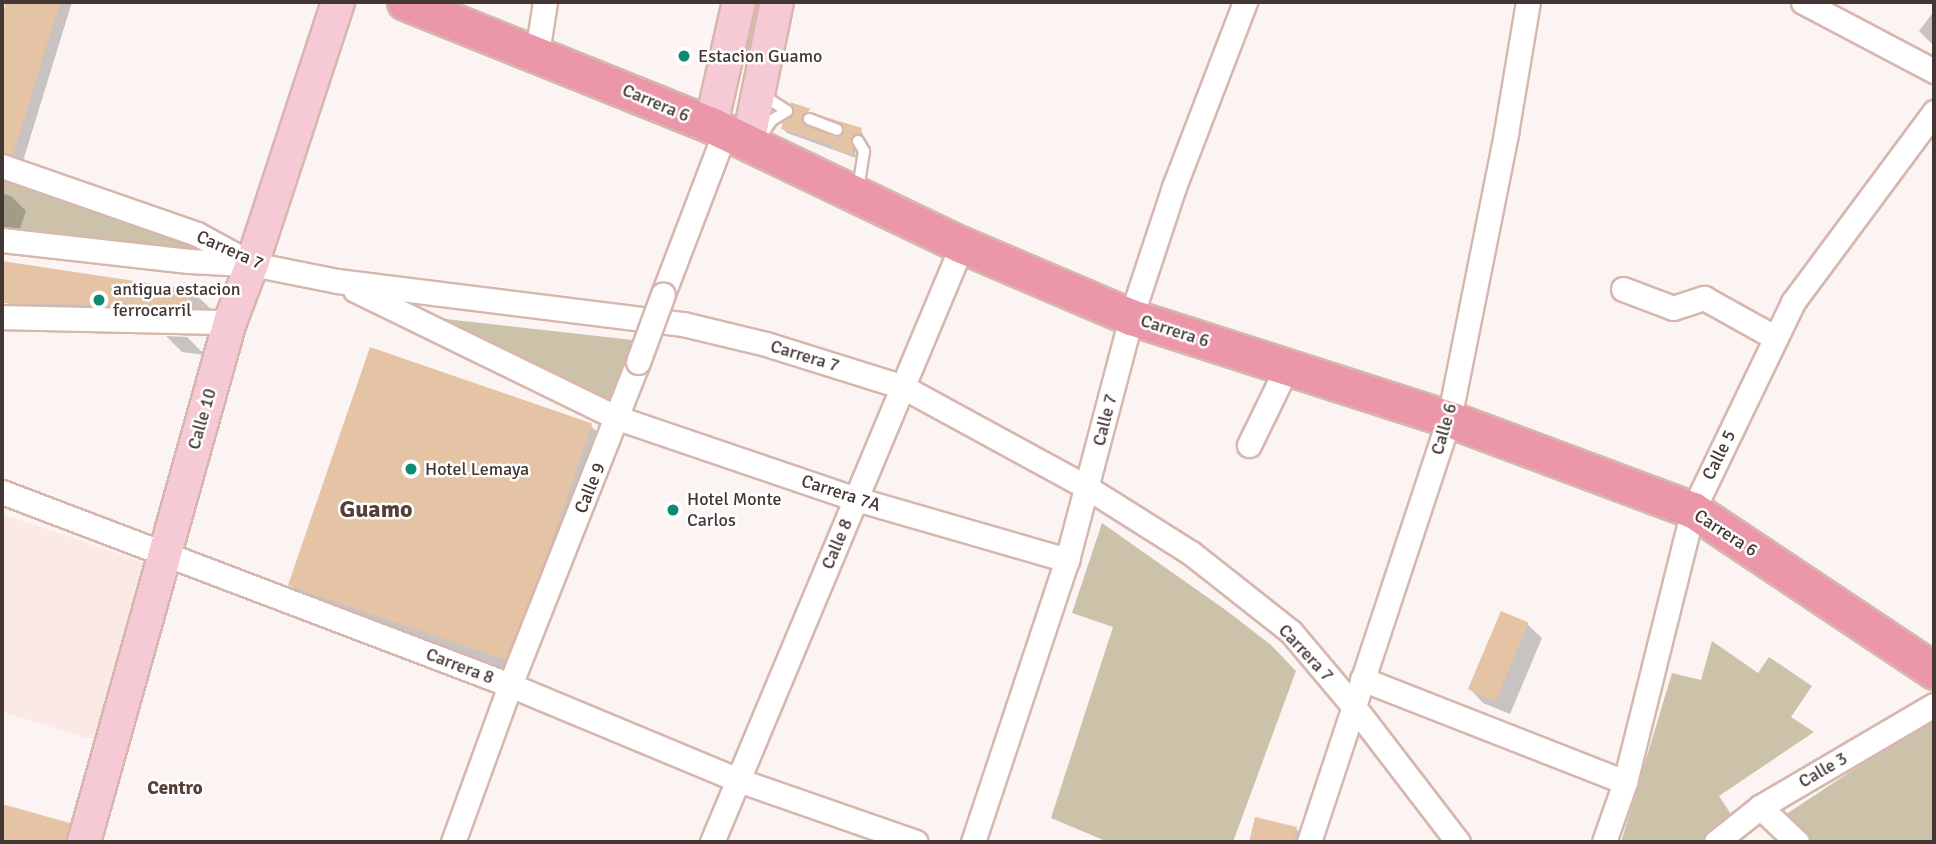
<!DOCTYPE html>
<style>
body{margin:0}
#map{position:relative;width:1936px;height:844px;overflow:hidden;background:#fbf4f2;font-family:Signika,sans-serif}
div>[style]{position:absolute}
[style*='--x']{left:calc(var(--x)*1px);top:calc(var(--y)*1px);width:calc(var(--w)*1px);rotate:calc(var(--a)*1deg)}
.built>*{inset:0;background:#fae9e4}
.green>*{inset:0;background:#cbc2a9;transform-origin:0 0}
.shadow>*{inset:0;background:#0003}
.building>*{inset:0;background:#e5c4a6;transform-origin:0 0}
.roads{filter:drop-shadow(2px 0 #d7b7ad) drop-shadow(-2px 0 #d7b7ad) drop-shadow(0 2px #d7b7ad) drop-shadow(0 -2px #d7b7ad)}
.lane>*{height:10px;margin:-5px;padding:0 5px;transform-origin:5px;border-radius:5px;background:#fff}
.street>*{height:23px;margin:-11.5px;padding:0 11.5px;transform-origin:11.5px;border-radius:11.5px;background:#fff}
.secondary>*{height:32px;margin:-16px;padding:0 16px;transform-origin:16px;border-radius:16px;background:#f5cad5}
.primary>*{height:35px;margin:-17.5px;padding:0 17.5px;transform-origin:17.5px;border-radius:17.5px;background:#ec96aa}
.bridges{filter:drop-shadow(2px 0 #d7b7ad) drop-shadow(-2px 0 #d7b7ad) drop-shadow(0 2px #d7b7ad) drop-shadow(0 -2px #d7b7ad)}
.street-bridge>*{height:23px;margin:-11.5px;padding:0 11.5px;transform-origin:11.5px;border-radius:11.5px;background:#fff}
.dots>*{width:19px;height:19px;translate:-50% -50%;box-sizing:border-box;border:4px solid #fff;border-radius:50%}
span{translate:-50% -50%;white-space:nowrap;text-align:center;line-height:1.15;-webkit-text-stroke:5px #fff;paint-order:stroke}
.poi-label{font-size:18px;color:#443733}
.left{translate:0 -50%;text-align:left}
.street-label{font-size:18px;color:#443733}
.neighbourhood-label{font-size:19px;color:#583e36;font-weight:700}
.district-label{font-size:24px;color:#583e36;font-weight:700}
.frame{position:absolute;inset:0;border:4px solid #443733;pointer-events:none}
</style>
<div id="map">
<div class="built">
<i style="clip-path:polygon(2px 514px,149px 564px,101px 742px,2px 712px)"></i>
</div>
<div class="green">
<i style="left:746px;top:2px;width:23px;height:76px"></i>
<i style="clip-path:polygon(2px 177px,243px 254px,238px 278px,2px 236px)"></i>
<i style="clip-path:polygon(401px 314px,633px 340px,609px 403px)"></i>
<i style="clip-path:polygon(1102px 523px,1227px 611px,1271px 645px,1296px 671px,1233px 842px,1108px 842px,1051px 818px,1113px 627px,1072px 613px)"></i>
<i style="clip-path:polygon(1712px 641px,1758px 673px,1769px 657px,1812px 686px,1791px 717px,1814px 732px,1719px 796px,1740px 828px,1722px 842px,1621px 842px,1672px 673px,1701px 680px)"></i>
<i style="clip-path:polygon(1934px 716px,1934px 842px,1808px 842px,1782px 817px)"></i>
</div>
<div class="shadow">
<i style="clip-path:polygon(8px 2px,72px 2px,23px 161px,2px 154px,2px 22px)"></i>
<i style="clip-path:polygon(1934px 11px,1934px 46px,1919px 31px)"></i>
<i style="clip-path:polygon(793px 105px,814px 114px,805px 120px,806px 128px,834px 139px,844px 137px,845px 127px,830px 120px,861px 130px,864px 137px,854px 142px,856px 158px,787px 133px,783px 129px,796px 115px)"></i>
<i style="clip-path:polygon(2px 193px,12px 197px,26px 211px,16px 240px,2px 238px)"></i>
<i style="clip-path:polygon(193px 292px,212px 310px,209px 325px,24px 320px,6px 302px)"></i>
<i style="clip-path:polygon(166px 336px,187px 337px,205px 355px,182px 352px)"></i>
<i style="clip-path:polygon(591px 426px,609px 444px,520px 684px,309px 604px,291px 586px)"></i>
<i style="clip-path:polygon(1502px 613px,1528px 625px,1542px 638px,1510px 714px,1483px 703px,1470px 689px)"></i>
<i style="clip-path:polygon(2px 805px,69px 824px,83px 838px,82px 842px,2px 842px)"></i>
<i style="clip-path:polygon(1256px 819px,1296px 829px,1305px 838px,1304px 842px,1251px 842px)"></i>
</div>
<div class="building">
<i style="clip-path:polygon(6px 2px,60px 2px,13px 155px,2px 152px,2px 16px)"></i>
<i style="clip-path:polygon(790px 102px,811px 109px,802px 116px,803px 124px,834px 137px,842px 136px,844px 126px,822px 116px,862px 128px,860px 134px,851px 138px,853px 155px,832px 148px,832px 145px,781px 129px,783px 122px,794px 114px)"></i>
<i style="clip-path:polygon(2px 261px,194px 290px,192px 307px,4px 303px)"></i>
<i style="left:370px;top:347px;width:235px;height:252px;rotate:19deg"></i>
<i style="left:1501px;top:611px;width:30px;height:85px;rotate:23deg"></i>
<i style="clip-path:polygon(2px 804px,70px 823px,66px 842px,2px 842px)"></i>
<i style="clip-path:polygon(1255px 817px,1297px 827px,1294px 842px,1249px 842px)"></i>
</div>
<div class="roads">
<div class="lane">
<i style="--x:761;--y:94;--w:31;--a:33"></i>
<i style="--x:787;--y:111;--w:17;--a:149"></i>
<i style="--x:772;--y:120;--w:19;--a:125"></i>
<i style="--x:809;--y:119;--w:30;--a:21"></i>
<i style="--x:858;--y:141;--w:12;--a:59"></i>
<i style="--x:864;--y:151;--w:38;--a:99"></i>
</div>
<div class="street">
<i style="--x:1803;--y:2;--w:148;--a:27.8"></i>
<i style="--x:537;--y:53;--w:52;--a:-81.1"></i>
<i style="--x:2;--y:166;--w:207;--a:19.2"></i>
<i style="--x:197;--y:234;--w:63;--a:28.6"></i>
<i style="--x:252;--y:264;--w:87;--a:11.3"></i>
<i style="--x:337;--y:281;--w:349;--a:7.1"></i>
<i style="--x:683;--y:324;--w:85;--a:13.5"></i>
<i style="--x:766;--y:344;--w:144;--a:17.4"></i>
<i style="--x:903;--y:387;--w:211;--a:28.6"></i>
<i style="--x:1088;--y:488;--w:122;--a:32.3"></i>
<i style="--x:1191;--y:553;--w:127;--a:38.3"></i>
<i style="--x:1291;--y:632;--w:99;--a:49.9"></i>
<i style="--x:1355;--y:708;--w:169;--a:52.5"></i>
<i style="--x:2;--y:240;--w:188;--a:6.4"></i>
<i style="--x:189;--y:261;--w:57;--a:3"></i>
<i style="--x:1623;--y:289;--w:53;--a:20.8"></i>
<i style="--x:1673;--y:308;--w:33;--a:-18"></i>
<i style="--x:1704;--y:298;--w:82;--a:29.1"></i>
<i style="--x:355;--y:290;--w:292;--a:26"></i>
<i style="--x:618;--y:418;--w:251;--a:18.8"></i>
<i style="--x:856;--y:499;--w:220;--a:16.1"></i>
<i style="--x:663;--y:294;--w:173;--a:-69.1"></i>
<i style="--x:2;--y:317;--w:228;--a:1.3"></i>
<i style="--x:1249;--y:445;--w:87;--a:-64"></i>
<i style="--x:2;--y:492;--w:543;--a:20.8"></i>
<i style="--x:510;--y:685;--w:247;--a:22.6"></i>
<i style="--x:738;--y:780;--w:188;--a:19.2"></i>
<i style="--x:1362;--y:679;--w:282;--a:21.4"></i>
<i style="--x:1760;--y:807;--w:51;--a:43.4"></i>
<i style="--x:453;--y:842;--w:167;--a:-70"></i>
<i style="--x:510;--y:685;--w:347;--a:-68.4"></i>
<i style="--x:712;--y:842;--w:647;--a:-67.28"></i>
<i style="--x:973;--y:842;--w:297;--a:-71.6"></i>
<i style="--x:1067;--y:560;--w:251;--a:-75.2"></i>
<i style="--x:1131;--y:317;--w:137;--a:-71.7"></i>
<i style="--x:1174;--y:187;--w:198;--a:-69"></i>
<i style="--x:1309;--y:842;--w:446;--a:-71.7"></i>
<i style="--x:1449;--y:419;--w:292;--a:-78.7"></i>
<i style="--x:1506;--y:133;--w:133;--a:-80.5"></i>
<i style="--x:1604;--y:842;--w:64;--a:-70.7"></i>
<i style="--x:1625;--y:782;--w:280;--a:-76"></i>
<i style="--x:1693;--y:510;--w:231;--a:-64.3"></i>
<i style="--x:1793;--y:302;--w:237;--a:-53.4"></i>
<i style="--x:1716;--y:842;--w:56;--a:-38.5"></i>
<i style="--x:1760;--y:807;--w:202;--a:-30.4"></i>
</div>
<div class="secondary">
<i style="--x:711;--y:125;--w:126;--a:-77.2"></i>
<i style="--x:748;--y:143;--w:144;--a:-78.4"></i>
<i style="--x:84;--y:842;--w:540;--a:-74.32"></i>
<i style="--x:230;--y:322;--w:62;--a:-69.2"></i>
<i style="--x:252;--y:264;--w:276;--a:-71.8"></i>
</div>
<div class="primary">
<i style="--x:405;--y:2;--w:330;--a:21.9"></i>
<i style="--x:711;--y:125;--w:278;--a:25.6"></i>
<i style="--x:962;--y:245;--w:184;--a:23.1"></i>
<i style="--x:1131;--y:317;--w:334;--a:17.8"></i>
<i style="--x:1449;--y:419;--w:260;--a:20.5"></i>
<i style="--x:1693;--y:510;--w:290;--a:33.7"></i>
</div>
</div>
<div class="bridges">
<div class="street-bridge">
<i style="--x:638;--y:362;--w:72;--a:-69.8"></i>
</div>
</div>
<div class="dots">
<i style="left:684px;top:56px;background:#0c8c72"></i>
<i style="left:99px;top:300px;background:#0c8c72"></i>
<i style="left:411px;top:469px;background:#0c8c72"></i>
<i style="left:673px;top:510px;background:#0c8c72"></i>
</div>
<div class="poi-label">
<span class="left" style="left:698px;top:56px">Estacion Guamo</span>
<span class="left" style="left:113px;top:300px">antigua estacion<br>ferrocarril</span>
<span class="left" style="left:425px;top:469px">Hotel Lemaya</span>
<span class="left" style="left:687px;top:510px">Hotel Monte<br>Carlos</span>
</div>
<div class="street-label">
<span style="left:656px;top:103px;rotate:23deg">Carrera 6</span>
<span style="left:230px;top:250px;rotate:24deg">Carrera 7</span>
<span style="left:1175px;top:331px;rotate:18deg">Carrera 6</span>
<span style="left:805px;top:356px;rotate:17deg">Carrera 7</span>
<span style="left:202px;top:419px;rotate:-74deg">Calle 10</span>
<span style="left:1105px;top:420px;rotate:-76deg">Calle 7</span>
<span style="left:1444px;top:429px;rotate:-74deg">Calle 6</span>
<span style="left:1719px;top:455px;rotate:-64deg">Calle 5</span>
<span style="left:590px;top:488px;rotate:-68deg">Calle 9</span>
<span style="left:841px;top:493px;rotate:18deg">Carrera 7A</span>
<span style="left:1726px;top:533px;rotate:33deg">Carrera 6</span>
<span style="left:837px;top:544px;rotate:-67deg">Calle 8</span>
<span style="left:1306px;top:653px;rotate:47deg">Carrera 7</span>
<span style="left:460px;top:666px;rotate:21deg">Carrera 8</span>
<span style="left:1823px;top:770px;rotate:-30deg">Calle 3</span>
</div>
<div class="neighbourhood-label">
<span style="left:175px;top:789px">Centro</span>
</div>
<div class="district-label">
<span style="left:376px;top:510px">Guamo</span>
</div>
<div class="frame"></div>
</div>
